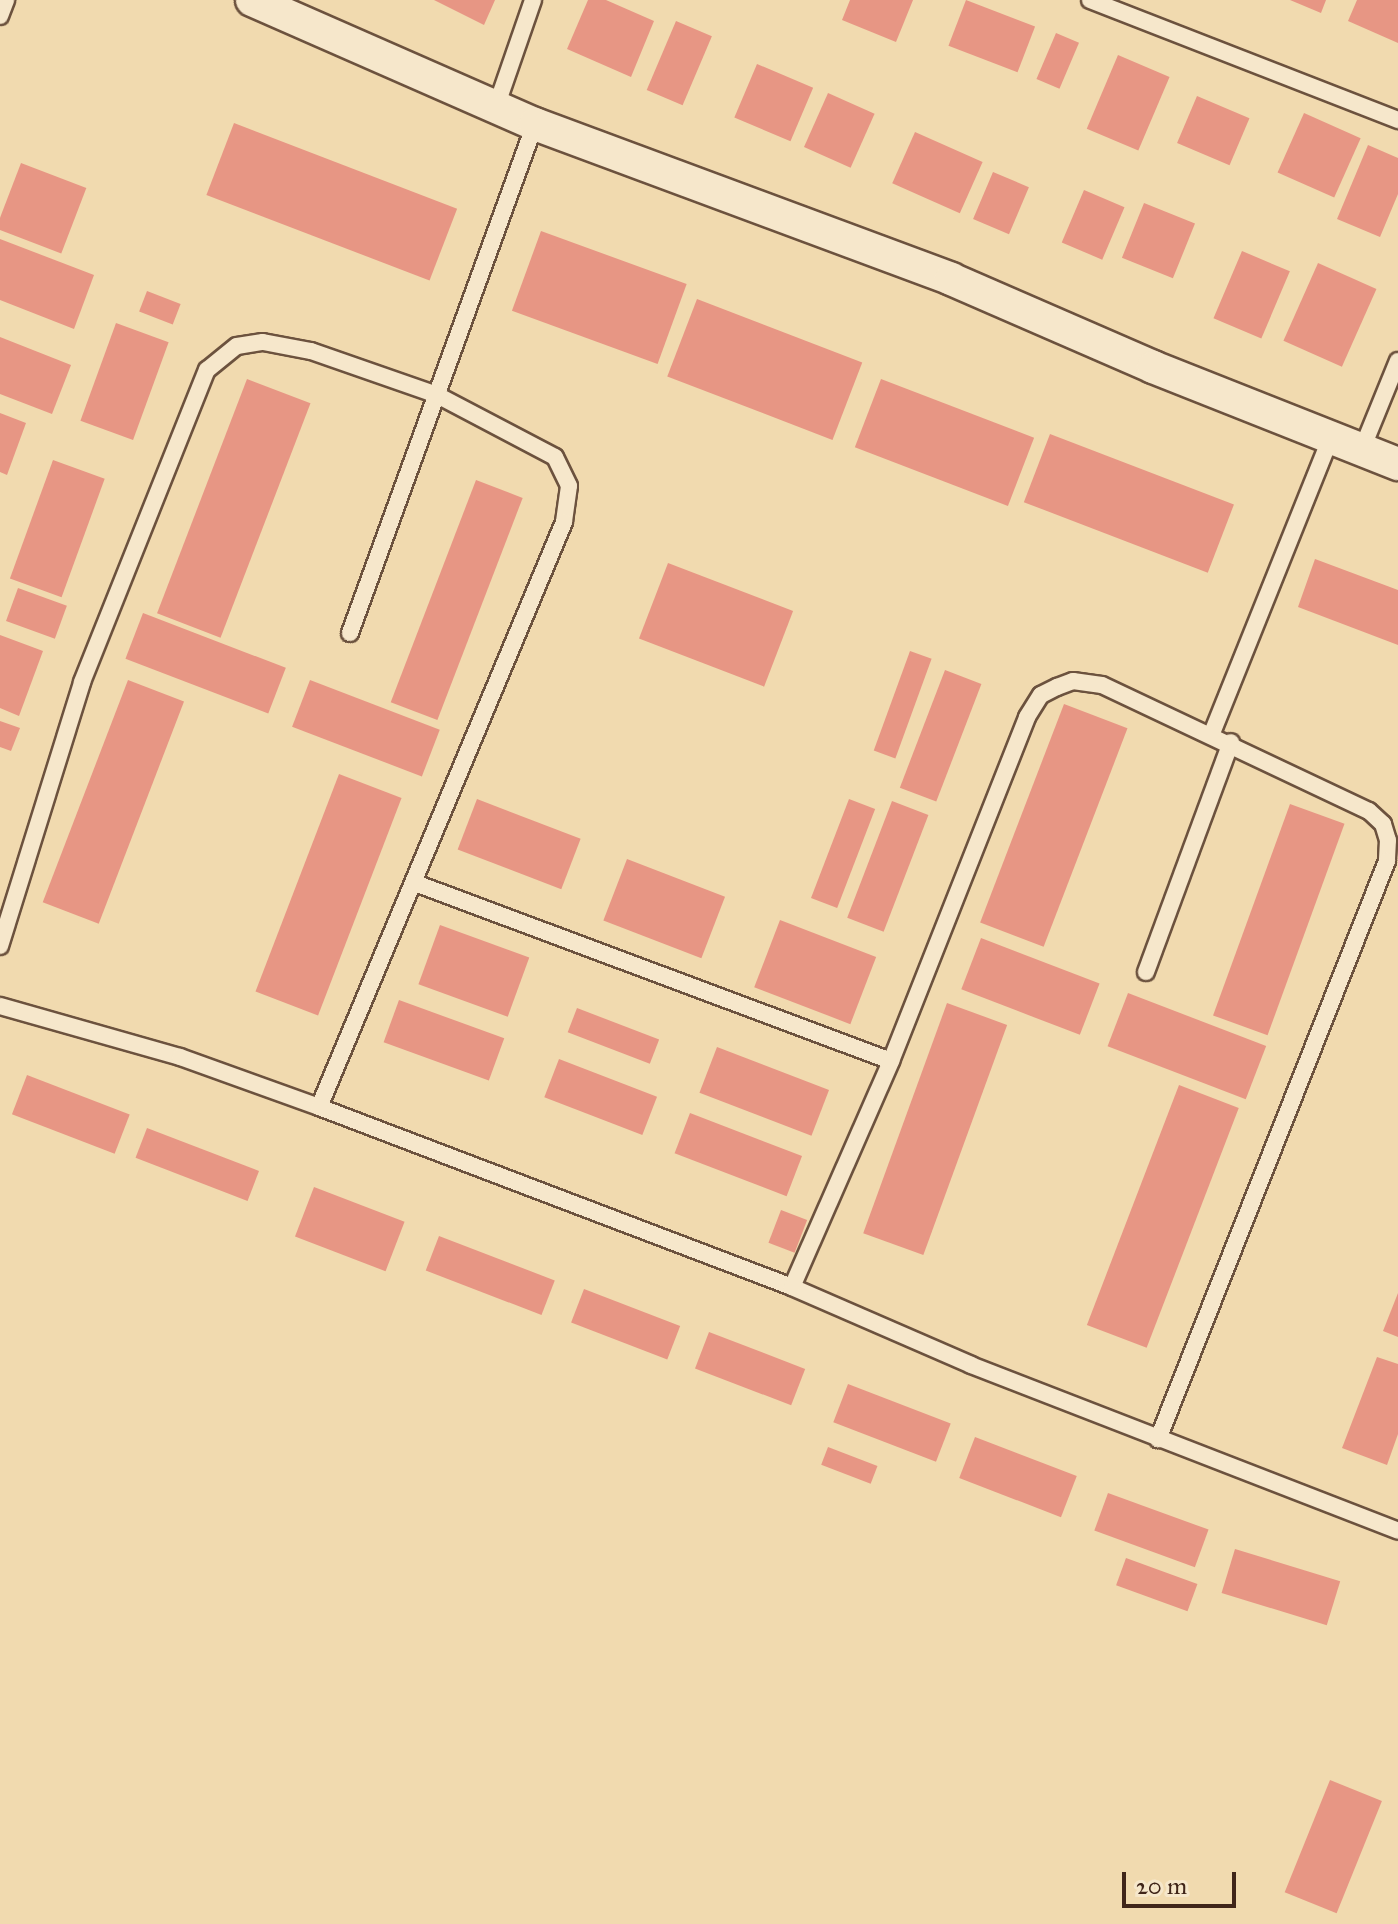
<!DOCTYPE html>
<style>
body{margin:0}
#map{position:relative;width:1398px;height:1924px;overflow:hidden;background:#f1daaf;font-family:"IM FELL Great Primer",serif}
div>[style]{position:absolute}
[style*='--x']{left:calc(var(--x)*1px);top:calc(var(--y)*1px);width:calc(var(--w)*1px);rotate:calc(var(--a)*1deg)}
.building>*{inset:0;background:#e79684;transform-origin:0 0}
.roads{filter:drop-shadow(2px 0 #6c523e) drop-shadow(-2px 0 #6c523e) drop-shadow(0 2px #6c523e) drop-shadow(0 -2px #6c523e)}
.lane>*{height:16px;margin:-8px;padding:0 8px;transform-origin:8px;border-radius:8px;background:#f6e7cb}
.street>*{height:32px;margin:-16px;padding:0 16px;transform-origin:16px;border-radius:16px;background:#f6e7cb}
span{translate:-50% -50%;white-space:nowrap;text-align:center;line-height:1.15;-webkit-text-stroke:7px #f6e7cb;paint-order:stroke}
.scale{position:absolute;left:1122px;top:1872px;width:114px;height:36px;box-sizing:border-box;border:4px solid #402519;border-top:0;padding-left:10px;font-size:24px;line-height:28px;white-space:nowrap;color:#402519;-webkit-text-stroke:6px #f6e7cb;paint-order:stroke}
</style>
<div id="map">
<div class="building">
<i style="clip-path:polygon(434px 0,495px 0,484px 25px)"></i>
<i style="clip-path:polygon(588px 0,606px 0,654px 21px,631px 77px,567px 49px)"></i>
<i style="clip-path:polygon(850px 0,913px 0,896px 42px,842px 20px)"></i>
<i style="left:966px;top:0;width:74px;height:49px;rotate:21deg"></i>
<i style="clip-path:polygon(1290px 0,1326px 0,1321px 13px)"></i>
<i style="clip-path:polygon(1357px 0,1398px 0,1398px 43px,1348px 21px)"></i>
<i style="left:676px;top:21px;width:39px;height:75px;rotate:23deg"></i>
<i style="left:1056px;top:33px;width:25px;height:50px;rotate:23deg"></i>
<i style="left:1118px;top:55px;width:56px;height:80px;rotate:23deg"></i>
<i style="left:757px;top:64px;width:61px;height:58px;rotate:23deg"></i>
<i style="left:828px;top:93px;width:51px;height:59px;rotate:24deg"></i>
<i style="left:1197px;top:96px;width:57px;height:51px;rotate:23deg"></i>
<i style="left:1304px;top:113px;width:62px;height:65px;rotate:24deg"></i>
<i style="left:234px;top:123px;width:239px;height:77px;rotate:21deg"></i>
<i style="left:915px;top:132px;width:74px;height:56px;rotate:24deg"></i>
<i style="clip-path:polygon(1368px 145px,1398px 158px,1398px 194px,1380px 237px,1337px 219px)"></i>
<i style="left:21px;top:163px;width:70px;height:70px;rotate:21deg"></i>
<i style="left:993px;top:172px;width:39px;height:51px;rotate:23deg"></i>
<i style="left:1084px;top:190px;width:44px;height:57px;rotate:23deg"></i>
<i style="left:1144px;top:203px;width:55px;height:59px;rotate:22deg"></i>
<i style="left:541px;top:231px;width:155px;height:85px;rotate:20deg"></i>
<i style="clip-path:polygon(0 239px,94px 275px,74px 329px,0 300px)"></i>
<i style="left:1242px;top:251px;width:52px;height:73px;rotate:23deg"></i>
<i style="left:1318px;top:263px;width:64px;height:85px;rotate:24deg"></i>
<i style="left:147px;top:291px;width:36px;height:22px;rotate:21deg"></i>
<i style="left:697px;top:299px;width:177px;height:83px;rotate:21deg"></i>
<i style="left:116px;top:323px;width:56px;height:104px;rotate:20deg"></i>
<i style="clip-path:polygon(0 337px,71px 365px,52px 414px,0 394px)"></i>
<i style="left:247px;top:379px;width:68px;height:251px;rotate:21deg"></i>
<i style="left:881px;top:379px;width:164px;height:73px;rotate:21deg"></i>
<i style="clip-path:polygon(0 413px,26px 423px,7px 475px,0 472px)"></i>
<i style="left:1050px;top:434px;width:197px;height:73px;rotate:21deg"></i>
<i style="left:53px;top:460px;width:55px;height:126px;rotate:20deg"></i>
<i style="left:476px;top:480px;width:50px;height:238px;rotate:21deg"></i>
<i style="clip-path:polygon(1315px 559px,1398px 590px,1398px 645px,1298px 607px)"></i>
<i style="left:668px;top:563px;width:134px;height:81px;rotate:21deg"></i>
<i style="left:18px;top:588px;width:52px;height:35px;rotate:20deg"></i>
<i style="left:143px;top:613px;width:153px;height:49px;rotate:21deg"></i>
<i style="clip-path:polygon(0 635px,43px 651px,19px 716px,0 708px)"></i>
<i style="left:910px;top:651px;width:23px;height:106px;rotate:20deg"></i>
<i style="left:945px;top:670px;width:39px;height:126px;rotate:21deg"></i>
<i style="left:128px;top:680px;width:60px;height:238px;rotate:21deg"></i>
<i style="left:310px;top:680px;width:139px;height:50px;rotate:21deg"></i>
<i style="left:1064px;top:704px;width:68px;height:234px;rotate:21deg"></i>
<i style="clip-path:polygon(0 721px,20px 728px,11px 751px,0 747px)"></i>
<i style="left:339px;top:774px;width:67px;height:233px;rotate:21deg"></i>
<i style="left:477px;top:799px;width:111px;height:54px;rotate:21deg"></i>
<i style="left:849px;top:799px;width:28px;height:106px;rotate:21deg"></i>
<i style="left:892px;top:801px;width:39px;height:125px;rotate:21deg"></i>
<i style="left:1290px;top:804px;width:58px;height:225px;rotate:20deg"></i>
<i style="left:627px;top:859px;width:105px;height:66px;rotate:21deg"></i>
<i style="left:780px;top:920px;width:103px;height:72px;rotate:21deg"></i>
<i style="left:440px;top:925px;width:95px;height:63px;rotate:20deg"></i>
<i style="left:981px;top:938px;width:127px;height:55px;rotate:21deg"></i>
<i style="left:1128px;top:993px;width:148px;height:57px;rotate:21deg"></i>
<i style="left:399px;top:1000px;width:112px;height:45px;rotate:20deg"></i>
<i style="left:947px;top:1003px;width:64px;height:245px;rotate:20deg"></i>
<i style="left:577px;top:1008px;width:88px;height:26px;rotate:21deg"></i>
<i style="left:717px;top:1047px;width:120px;height:49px;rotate:21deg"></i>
<i style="left:559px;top:1059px;width:105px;height:41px;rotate:21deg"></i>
<i style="left:27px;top:1075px;width:110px;height:42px;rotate:21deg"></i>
<i style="left:1179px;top:1085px;width:64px;height:257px;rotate:21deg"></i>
<i style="left:690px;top:1113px;width:120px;height:43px;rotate:21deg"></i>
<i style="left:147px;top:1128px;width:120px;height:32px;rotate:21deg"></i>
<i style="left:314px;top:1187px;width:97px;height:53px;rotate:21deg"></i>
<i style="left:781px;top:1210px;width:28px;height:35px;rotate:21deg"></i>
<i style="left:439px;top:1236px;width:124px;height:37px;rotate:21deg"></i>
<i style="left:584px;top:1289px;width:103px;height:36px;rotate:21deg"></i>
<i style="clip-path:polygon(1398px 1293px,1398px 1337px,1383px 1331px)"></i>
<i style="left:709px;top:1332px;width:103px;height:39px;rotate:21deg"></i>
<i style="clip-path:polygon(1377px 1357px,1398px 1364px,1398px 1434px,1387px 1465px,1342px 1448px)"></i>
<i style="left:848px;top:1384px;width:110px;height:41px;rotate:21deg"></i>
<i style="left:975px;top:1437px;width:109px;height:44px;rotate:21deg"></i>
<i style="left:828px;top:1447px;width:53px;height:19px;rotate:21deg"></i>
<i style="left:1108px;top:1493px;width:107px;height:40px;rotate:20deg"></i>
<i style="left:1235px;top:1549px;width:110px;height:46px;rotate:17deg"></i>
<i style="left:1126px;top:1558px;width:76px;height:29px;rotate:20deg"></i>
<i style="left:1330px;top:1780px;width:56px;height:121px;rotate:22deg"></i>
</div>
<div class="roads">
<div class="lane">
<i style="--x:1090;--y:0;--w:331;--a:21.3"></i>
<i style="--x:0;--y:16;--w:17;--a:-69"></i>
<i style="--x:496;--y:107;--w:113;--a:-70.9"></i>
<i style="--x:1362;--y:449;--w:95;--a:-67.8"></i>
<i style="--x:350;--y:633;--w:542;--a:-70.03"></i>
<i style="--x:1212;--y:733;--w:322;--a:-68.1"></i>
<i style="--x:415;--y:883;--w:508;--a:20.5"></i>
<i style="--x:0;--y:946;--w:276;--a:-72.7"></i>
<i style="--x:82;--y:682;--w:336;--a:-68.2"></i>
<i style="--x:207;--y:370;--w:38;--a:-39"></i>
<i style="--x:237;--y:346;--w:26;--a:-9"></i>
<i style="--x:263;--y:342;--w:49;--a:10.6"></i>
<i style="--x:311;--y:351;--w:133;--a:19.2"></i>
<i style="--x:437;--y:395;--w:133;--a:27.7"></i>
<i style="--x:555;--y:457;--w:32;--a:64"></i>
<i style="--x:569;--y:486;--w:36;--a:98"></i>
<i style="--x:564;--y:522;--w:634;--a:112.72"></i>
<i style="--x:1146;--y:972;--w:245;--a:-69.7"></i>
<i style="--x:0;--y:1006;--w:187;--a:15.8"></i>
<i style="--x:180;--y:1057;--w:148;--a:19.8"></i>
<i style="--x:319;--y:1107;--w:506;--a:20.83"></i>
<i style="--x:792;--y:1287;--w:195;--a:23.5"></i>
<i style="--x:971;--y:1365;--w:458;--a:21.2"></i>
<i style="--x:792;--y:1287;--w:247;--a:-66.3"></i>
<i style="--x:891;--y:1061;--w:370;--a:-68.4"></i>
<i style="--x:1027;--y:717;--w:26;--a:-58"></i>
<i style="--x:1041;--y:695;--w:18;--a:-27"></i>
<i style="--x:1057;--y:687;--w:17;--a:-21"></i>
<i style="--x:1073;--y:681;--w:29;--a:8"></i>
<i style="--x:1102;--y:685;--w:295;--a:25.3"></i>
<i style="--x:1369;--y:811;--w:19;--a:43"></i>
<i style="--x:1383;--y:824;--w:17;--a:73"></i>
<i style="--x:1388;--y:840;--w:21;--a:93"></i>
<i style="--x:1387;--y:861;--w:622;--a:111.61"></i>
</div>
<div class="street">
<i style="--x:252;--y:0;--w:309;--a:23.7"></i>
<i style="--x:535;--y:124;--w:444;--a:20.4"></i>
<i style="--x:951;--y:279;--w:220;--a:23.5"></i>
<i style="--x:1153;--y:367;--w:264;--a:21.6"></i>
</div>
</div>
<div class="scale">20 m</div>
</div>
